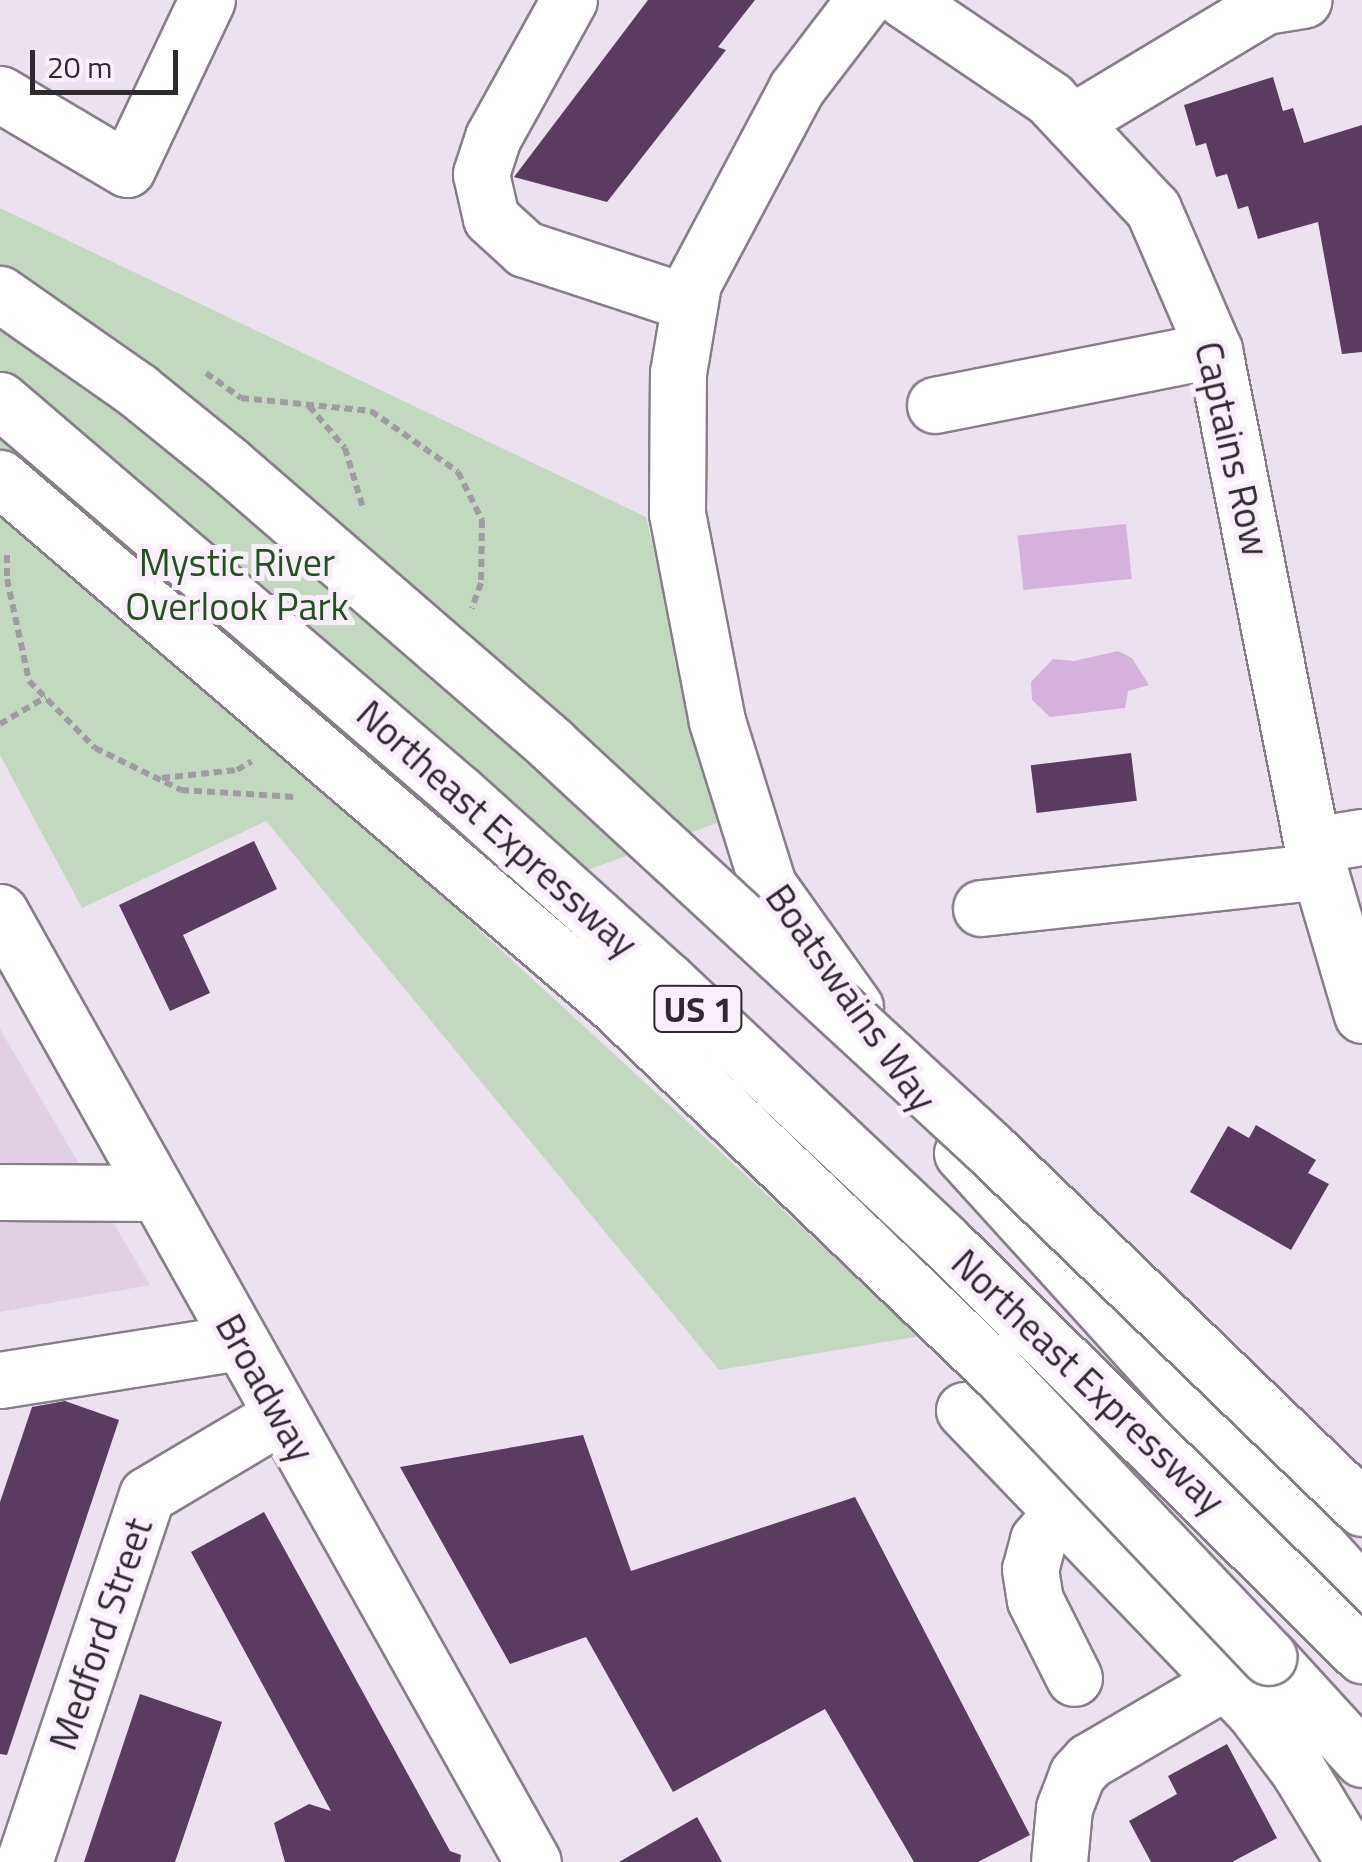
<!DOCTYPE html>
<style>
body{margin:0}
#map{position:relative;width:1362px;height:1862px;overflow:hidden;background:#ece1ef;font-family:"Titillium Web",sans-serif}
div>[style]{position:absolute}
[style*='--x']{left:calc(var(--x)*1px);top:calc(var(--y)*1px);width:calc(var(--w)*1px);rotate:calc(var(--a)*1deg)}
.built>*{inset:0;background:#e2d1e4}
.green>*{inset:0;background:#c2d9bf}
.water>*{inset:0;background:#d5b2dc;transform-origin:0 0}
.building>*{inset:0;background:#5a3c60;transform-origin:0 0}
.path>*{height:6px;margin-top:-3px;transform-origin:0;background:repeating-linear-gradient(90deg,#a29aa4 0 8px,transparent 0 13px)}
.roads{filter:drop-shadow(2px 0 #887e8a) drop-shadow(-2px 0 #887e8a) drop-shadow(0 2px #887e8a) drop-shadow(0 -2px #887e8a)}
.minor>*{height:55px;margin:-27.5px;padding:0 27.5px;transform-origin:27.5px;border-radius:27.5px;background:#fff}
.highway>*{height:55px;margin:-27.5px;padding:0 27.5px;transform-origin:27.5px;border-radius:27.5px;background:#fff}
.bridges{filter:drop-shadow(2px 0 #887e8a) drop-shadow(-2px 0 #887e8a) drop-shadow(0 2px #887e8a) drop-shadow(0 -2px #887e8a)}
.highway-bridge>*{height:55px;margin:-27.5px;padding:0 27.5px;transform-origin:27.5px;border-radius:27.5px;background:#fff}
span{translate:-50% -50%;white-space:nowrap;text-align:center;line-height:1.15;-webkit-text-stroke:10px #faeefc;paint-order:stroke}
.shield-label span{padding:2px 8px;background:#faeefc;border:2px solid;border-radius:8px;-webkit-text-stroke-width:0}
.shield-label{font-size:35px;color:#2e2a2f;font-weight:700}
.street-label{font-size:38px;color:#2e2a2f}
.park-label{font-size:38px;color:#21531d}
.scale{position:absolute;left:30px;top:50px;width:148px;height:45px;box-sizing:border-box;border:5px solid #2e2a2f;border-top:0;padding-left:12px;font-size:30px;line-height:35px;white-space:nowrap;color:#2e2a2f;-webkit-text-stroke:8px #faeefc;paint-order:stroke}
</style>
<div id="map">
<div class="built">
<i style="clip-path:polygon(0 1029px,150px 1285px,0 1312px)"></i>
</div>
<div class="green">
<i style="clip-path:polygon(0 208px,646px 517px,717px 823px,463px 915px,920px 1336px,719px 1370px,266px 821px,82px 908px,0 755px)"></i>
</div>
<div class="water">
<i style="left:1126px;top:524px;width:55px;height:109px;rotate:84deg"></i>
<i style="clip-path:polygon(1118px 651px,1132px 658px,1149px 685px,1128px 691px,1125px 708px,1050px 717px,1032px 700px,1031px 682px,1053px 659px,1074px 661px)"></i>
</div>
<div class="building">
<i style="clip-path:polygon(648px 0,755px 0,718px 47px,726px 50px,607px 202px,514px 177px)"></i>
<i style="clip-path:polygon(1273px 77px,1283px 111px,1293px 108px,1304px 143px,1362px 125px,1362px 352px,1342px 354px,1318px 222px,1258px 239px,1248px 206px,1238px 209px,1227px 174px,1216px 177px,1206px 143px,1196px 146px,1184px 105px)"></i>
<i style="left:1131px;top:753px;width:48px;height:101px;rotate:83deg"></i>
<i style="clip-path:polygon(254px 841px,277px 889px,183px 935px,210px 993px,170px 1011px,119px 905px)"></i>
<i style="clip-path:polygon(1256px 1125px,1316px 1160px,1308px 1173px,1329px 1184px,1291px 1250px,1190px 1192px,1228px 1126px,1249px 1138px)"></i>
<i style="clip-path:polygon(65px 1401px,119px 1420px,7px 1755px,0 1754px,0 1502px,32px 1407px)"></i>
<i style="clip-path:polygon(583px 1435px,631px 1571px,855px 1497px,1030px 1835px,978px 1862px,914px 1862px,825px 1709px,673px 1792px,586px 1637px,510px 1664px,400px 1467px)"></i>
<i style="clip-path:polygon(264px 1512px,450px 1851px,461px 1855px,460px 1862px,285px 1862px,274px 1823px,309px 1804px,331px 1811px,191px 1552px)"></i>
<i style="clip-path:polygon(140px 1694px,222px 1722px,197px 1797px,175px 1862px,84px 1862px)"></i>
<i style="clip-path:polygon(1227px 1744px,1277px 1838px,1232px 1862px,1151px 1862px,1129px 1821px,1177px 1794px,1168px 1776px)"></i>
<i style="clip-path:polygon(697px 1817px,722px 1862px,619px 1862px)"></i>
</div>
<div class="path">
<i style="--x:206;--y:373;--w:43;--a:35.5"></i>
<i style="--x:241;--y:398;--w:131;--a:5.7"></i>
<i style="--x:371;--y:411;--w:106;--a:35"></i>
<i style="--x:458;--y:472;--w:54;--a:63.4"></i>
<i style="--x:482;--y:520;--w:63;--a:90.9"></i>
<i style="--x:481;--y:583;--w:27;--a:110"></i>
<i style="--x:309;--y:406;--w:55;--a:49.4"></i>
<i style="--x:345;--y:448;--w:63;--a:73.3"></i>
<i style="--x:7;--y:555;--w:24;--a:90"></i>
<i style="--x:7;--y:579;--w:104;--a:77.8"></i>
<i style="--x:29;--y:681;--w:94;--a:45.4"></i>
<i style="--x:95;--y:748;--w:96;--a:26"></i>
<i style="--x:181;--y:790;--w:114;--a:3.5"></i>
<i style="--x:0;--y:724;--w:53;--a:-30.4"></i>
<i style="--x:162;--y:778;--w:75;--a:-6.1"></i>
<i style="--x:237;--y:770;--w:17;--a:-31"></i>
</div>
<div class="roads">
<div class="minor">
<i style="--x:569;--y:0;--w:157;--a:119"></i>
<i style="--x:493;--y:137;--w:39;--a:108"></i>
<i style="--x:481;--y:174;--w:45;--a:77.2"></i>
<i style="--x:491;--y:218;--w:46;--a:42.4"></i>
<i style="--x:525;--y:249;--w:173;--a:18.2"></i>
<i style="--x:904;--y:0;--w:176;--a:34.1"></i>
<i style="--x:1050;--y:99;--w:151;--a:46.9"></i>
<i style="--x:1153;--y:209;--w:154;--a:66.6"></i>
<i style="--x:1214;--y:350;--w:505;--a:78.8"></i>
<i style="--x:1312;--y:845;--w:177;--a:73.6"></i>
<i style="--x:0;--y:94;--w:147;--a:30.6"></i>
<i style="--x:127;--y:169;--w:187;--a:-64.7"></i>
<i style="--x:1072;--y:122;--w:225;--a:-31"></i>
<i style="--x:1265;--y:6;--w:39;--a:-9"></i>
<i style="--x:935;--y:405;--w:284;--a:-11.2"></i>
<i style="--x:1312;--y:845;--w:51;--a:-9.1"></i>
<i style="--x:981;--y:908;--w:340;--a:-6.2"></i>
<i style="--x:0;--y:912;--w:1089;--a:60.71"></i>
<i style="--x:855;--y:1007;--w:150;--a:-125.5"></i>
<i style="--x:768;--y:885;--w:172;--a:-107.3"></i>
<i style="--x:717;--y:721;--w:212;--a:-100.9"></i>
<i style="--x:677;--y:513;--w:140;--a:-89.6"></i>
<i style="--x:678;--y:373;--w:91;--a:-80.5"></i>
<i style="--x:693;--y:283;--w:220;--a:-62"></i>
<i style="--x:796;--y:89;--w:112;--a:-52.6"></i>
<i style="--x:962;--y:1153;--w:595;--a:47.79"></i>
<i style="--x:0;--y:1192;--w:157;--a:0.4"></i>
<i style="--x:0;--y:1380;--w:243;--a:-9"></i>
<i style="--x:964;--y:1410;--w:417;--a:46.1"></i>
<i style="--x:1253;--y:1710;--w:75;--a:53.1"></i>
<i style="--x:1298;--y:1770;--w:108;--a:58.7"></i>
<i style="--x:1062;--y:1512;--w:37;--a:131"></i>
<i style="--x:1038;--y:1540;--w:30;--a:105"></i>
<i style="--x:1030;--y:1569;--w:31;--a:81"></i>
<i style="--x:1035;--y:1600;--w:87;--a:63.4"></i>
<i style="--x:24;--y:1862;--w:387;--a:-71.5"></i>
<i style="--x:147;--y:1495;--w:155;--a:-30.7"></i>
<i style="--x:1059;--y:1862;--w:54;--a:-84.7"></i>
<i style="--x:1064;--y:1808;--w:36;--a:-69"></i>
<i style="--x:1077;--y:1774;--w:18;--a:-47"></i>
<i style="--x:1089;--y:1761;--w:159;--a:-30.3"></i>
</div>
<div class="highway">
<i style="--x:1269;--y:1657;--w:138;--a:47.6"></i>
</div>
</div>
<div class="bridges">
<div class="highway-bridge">
<i style="--x:0;--y:294;--w:167;--a:35"></i>
<i style="--x:137;--y:390;--w:116;--a:39"></i>
<i style="--x:227;--y:463;--w:429;--a:40.9"></i>
<i style="--x:551;--y:744;--w:597;--a:42.69"></i>
<i style="--x:990;--y:1149;--w:517;--a:43.98"></i>
<i style="--x:0;--y:400;--w:604;--a:40.57"></i>
<i style="--x:459;--y:793;--w:281;--a:42"></i>
<i style="--x:668;--y:981;--w:378;--a:43.3"></i>
<i style="--x:943;--y:1240;--w:590;--a:44.73"></i>
<i style="--x:0;--y:478;--w:808;--a:40.59"></i>
<i style="--x:614;--y:1004;--w:535;--a:43.79"></i>
<i style="--x:1000;--y:1374;--w:390;--a:46.5"></i>
</div>
</div>
<div class="shield-label">
<span style="left:698px;top:1009px">US 1</span>
</div>
<div class="street-label">
<span style="left:1232px;top:449px;rotate:77deg">Captains Row</span>
<span style="left:497px;top:829px;rotate:42deg">Northeast Expressway</span>
<span style="left:851px;top:998px;rotate:55deg">Boatswains Way</span>
<span style="left:1088px;top:1382px;rotate:44deg">Northeast Expressway</span>
<span style="left:265px;top:1388px;rotate:61deg">Broadway</span>
<span style="left:101px;top:1634px;rotate:-71deg">Medford Street</span>
</div>
<div class="park-label">
<span style="left:237px;top:585px">Mystic River<br>Overlook Park</span>
</div>
<div class="scale">20 m</div>
</div>
